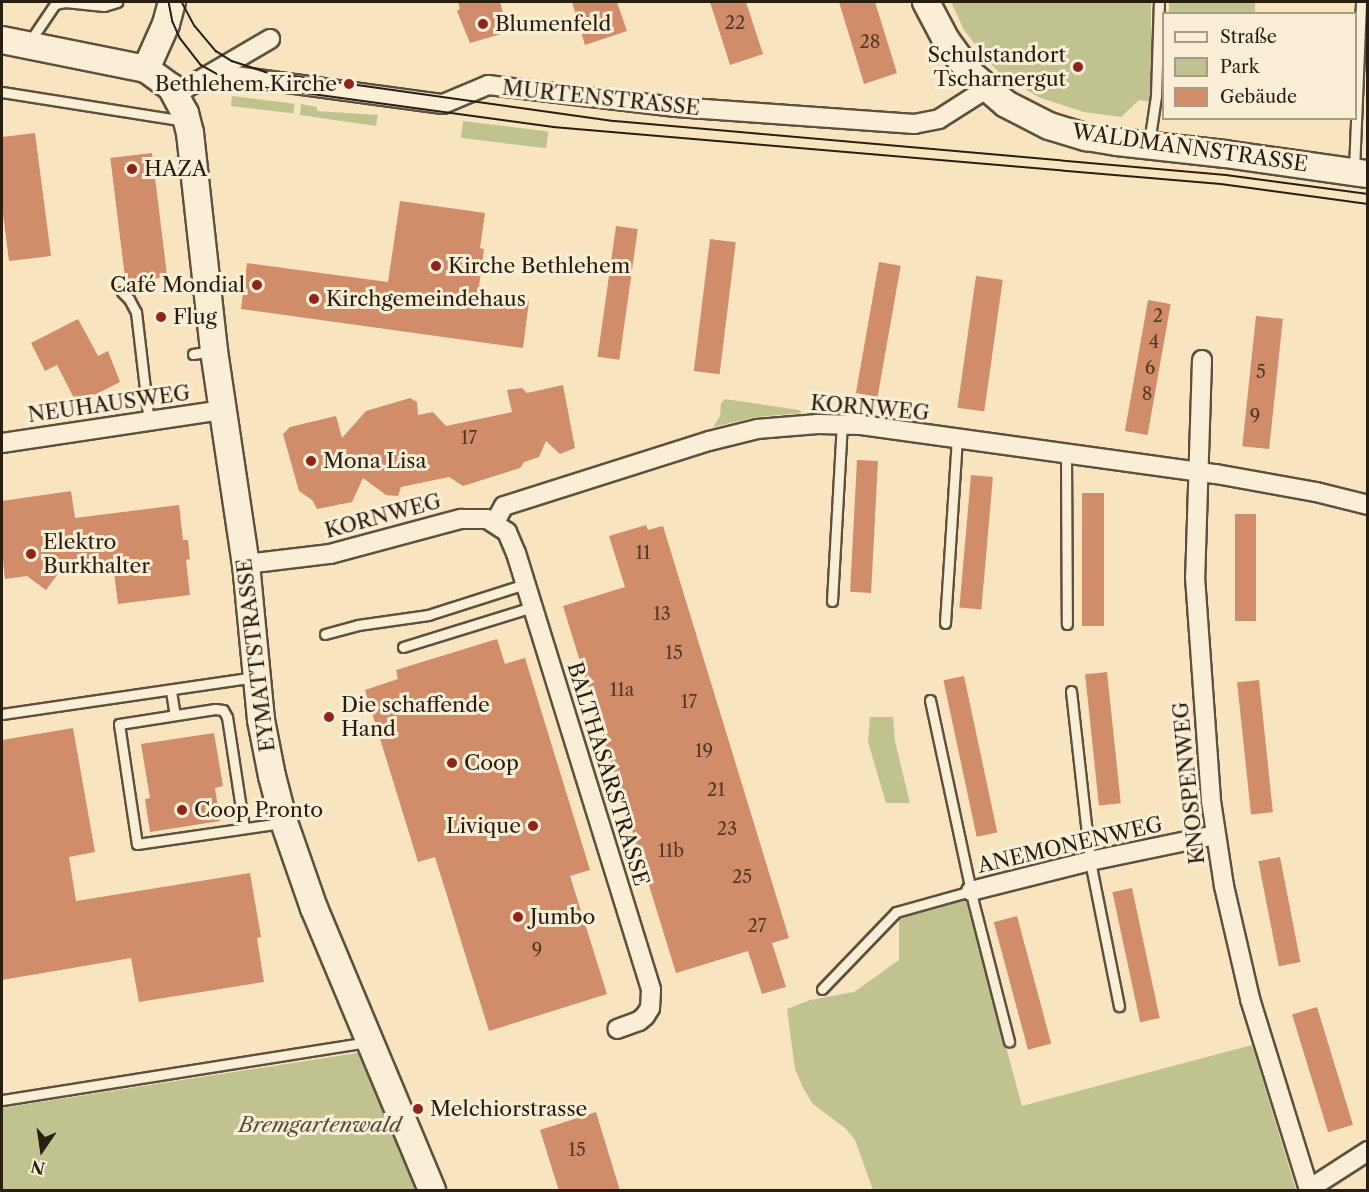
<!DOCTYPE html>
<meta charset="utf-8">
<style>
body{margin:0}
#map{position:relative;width:1369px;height:1192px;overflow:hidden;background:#f8e5c0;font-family:"Libre Caslon Text",serif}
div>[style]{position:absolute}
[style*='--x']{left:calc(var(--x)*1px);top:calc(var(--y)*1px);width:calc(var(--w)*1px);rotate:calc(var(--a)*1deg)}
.green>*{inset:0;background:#c0c390;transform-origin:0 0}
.building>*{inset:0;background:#d18d69;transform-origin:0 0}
.roads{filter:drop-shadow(2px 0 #5d503e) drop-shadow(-2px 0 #5d503e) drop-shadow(0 2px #5d503e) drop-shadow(0 -2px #5d503e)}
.lane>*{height:9px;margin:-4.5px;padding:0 4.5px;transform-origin:4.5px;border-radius:4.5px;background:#faeed6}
.street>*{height:18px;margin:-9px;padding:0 9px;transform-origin:9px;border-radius:9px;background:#faeed6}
.secondary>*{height:26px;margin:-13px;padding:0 13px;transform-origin:13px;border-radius:13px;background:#faeed6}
.tram>*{height:1.5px;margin:-0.75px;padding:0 0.75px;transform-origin:0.75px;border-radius:0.75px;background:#291e12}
.dots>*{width:16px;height:16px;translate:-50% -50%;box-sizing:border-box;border:3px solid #faeed6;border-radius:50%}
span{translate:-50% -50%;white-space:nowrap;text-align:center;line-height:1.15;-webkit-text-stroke:6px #faeed6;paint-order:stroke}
.number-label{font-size:18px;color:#533a28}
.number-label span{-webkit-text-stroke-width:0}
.poi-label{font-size:21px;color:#291e12}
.left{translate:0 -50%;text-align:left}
.right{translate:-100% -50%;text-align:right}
.street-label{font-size:21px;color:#291e12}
.park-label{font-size:21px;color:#565038;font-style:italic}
.frame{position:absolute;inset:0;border:3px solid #291e12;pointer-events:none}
.legend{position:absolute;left:1162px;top:12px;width:195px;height:108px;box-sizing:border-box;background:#faeed6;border:2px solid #a69b88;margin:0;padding:8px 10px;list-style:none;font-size:18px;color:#291e12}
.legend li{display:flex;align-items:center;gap:12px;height:30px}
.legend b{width:30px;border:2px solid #a69b88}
.north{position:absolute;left:12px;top:1120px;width:60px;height:60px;-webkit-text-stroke:4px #faeed6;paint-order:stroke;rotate:193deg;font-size:16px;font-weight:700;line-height:24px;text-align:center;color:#291e12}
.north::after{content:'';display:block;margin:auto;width:21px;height:27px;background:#291e12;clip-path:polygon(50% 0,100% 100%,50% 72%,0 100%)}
</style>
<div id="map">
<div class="green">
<i style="clip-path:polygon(951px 2px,1151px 2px,1151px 28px,1163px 18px,1163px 104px,1139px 100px,1121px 117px,1084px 112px,1038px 97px,1000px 73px,987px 60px,964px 30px)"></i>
<i style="left:1169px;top:2px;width:86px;height:11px"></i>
<i style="left:232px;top:96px;width:63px;height:10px;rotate:7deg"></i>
<i style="clip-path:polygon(301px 104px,317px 107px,317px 111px,378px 115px,376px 126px,300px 115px)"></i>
<i style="left:463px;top:121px;width:86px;height:17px;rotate:7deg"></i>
<i style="clip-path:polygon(725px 399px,799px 410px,802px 413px,756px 417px,713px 427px,720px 416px,721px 403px)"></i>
<i style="clip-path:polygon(870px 717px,893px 717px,895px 741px,910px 803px,886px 803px,868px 742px)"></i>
<i style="clip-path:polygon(965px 897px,1022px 1106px,1252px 1045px,1296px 1190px,873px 1190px,855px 1140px,845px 1128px,813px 1104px,803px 1088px,795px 1069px,787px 1009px,810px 1000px,854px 992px,899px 960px,899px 915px)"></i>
<i style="clip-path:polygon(363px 1052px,409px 1164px,417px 1190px,2px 1190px,2px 1108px)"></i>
</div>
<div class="building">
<i style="clip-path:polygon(458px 2px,500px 2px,508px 32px,470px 43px,457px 11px,460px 9px)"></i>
<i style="clip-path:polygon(572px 2px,617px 2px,627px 31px,585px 45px)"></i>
<i style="clip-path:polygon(710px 2px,746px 2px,763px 54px,730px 65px)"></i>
<i style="clip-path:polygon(839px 2px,875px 2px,897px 73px,864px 84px)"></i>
<i style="clip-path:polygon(35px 133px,51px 256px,9px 261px,2px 206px,2px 137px)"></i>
<i style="left:152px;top:153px;width:125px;height:42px;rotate:83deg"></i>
<i style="clip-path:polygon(400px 201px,485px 213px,480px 248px,484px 249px,478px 294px,529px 301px,523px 348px,241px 309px,247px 263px,388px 282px)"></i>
<i style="left:616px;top:226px;width:22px;height:132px;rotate:8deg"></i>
<i style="left:710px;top:239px;width:26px;height:133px;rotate:7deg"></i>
<i style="left:879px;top:262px;width:22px;height:133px;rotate:10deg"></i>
<i style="left:976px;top:276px;width:27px;height:133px;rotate:8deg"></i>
<i style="left:1148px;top:300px;width:23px;height:133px;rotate:10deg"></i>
<i style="left:1256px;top:316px;width:27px;height:131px;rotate:6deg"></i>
<i style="clip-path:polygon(78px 319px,98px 356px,108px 351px,120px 382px,77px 404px,57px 365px,45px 371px,31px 343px)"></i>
<i style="clip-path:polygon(563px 385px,575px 448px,560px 454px,546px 441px,539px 457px,524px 462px,520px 468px,463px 486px,449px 477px,401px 487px,398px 496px,386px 495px,363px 478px,352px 502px,317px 509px,312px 500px,299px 491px,283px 434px,290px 427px,336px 416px,342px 438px,366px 411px,410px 398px,417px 402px,418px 415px,433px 412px,446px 426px,512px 412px,507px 390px,522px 388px,527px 393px)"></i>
<i style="left:857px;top:460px;width:21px;height:132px;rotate:3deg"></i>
<i style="left:971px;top:475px;width:22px;height:133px;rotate:5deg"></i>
<i style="clip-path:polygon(71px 491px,75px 518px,179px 505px,183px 540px,188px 540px,190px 559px,186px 560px,190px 595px,118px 604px,113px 564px,60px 571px,46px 590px,27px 576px,5px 579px,2px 551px,2px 501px)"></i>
<i style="left:1082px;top:493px;width:22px;height:133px"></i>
<i style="left:1235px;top:514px;width:21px;height:107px"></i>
<i style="clip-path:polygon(646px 525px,648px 530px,663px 526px,789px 938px,772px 943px,786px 987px,762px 994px,748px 951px,676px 973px,563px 606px,625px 587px,609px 536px)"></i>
<i style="clip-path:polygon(497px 639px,505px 664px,525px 658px,590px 870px,570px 876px,607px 994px,489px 1031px,435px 857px,418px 862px,365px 690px,398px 679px,396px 670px)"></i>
<i style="left:1107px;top:672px;width:132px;height:22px;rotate:84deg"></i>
<i style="left:964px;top:676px;width:160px;height:21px;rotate:78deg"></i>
<i style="left:1259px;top:680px;width:133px;height:22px;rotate:84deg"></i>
<i style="clip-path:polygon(73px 728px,95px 852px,69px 857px,76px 901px,250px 873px,261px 937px,257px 938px,264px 982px,139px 1002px,131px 958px,2px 980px,2px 740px)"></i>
<i style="clip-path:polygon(214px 733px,223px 786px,215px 788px,220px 821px,150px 832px,145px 799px,150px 798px,141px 744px)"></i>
<i style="left:1280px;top:857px;width:107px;height:22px;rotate:79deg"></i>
<i style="left:1132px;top:888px;width:133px;height:20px;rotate:78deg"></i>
<i style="left:1017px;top:916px;width:132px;height:24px;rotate:75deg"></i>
<i style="left:1317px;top:1007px;width:123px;height:26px;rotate:73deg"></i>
<i style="clip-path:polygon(596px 1112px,620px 1191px,559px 1191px,540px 1130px)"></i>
</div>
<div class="roads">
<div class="lane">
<i style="--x:28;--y:44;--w:48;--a:-56"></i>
<i style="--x:55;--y:4;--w:10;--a:-11"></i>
<i style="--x:65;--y:2;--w:39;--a:6"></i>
<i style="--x:104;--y:6;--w:14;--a:-17"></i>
<i style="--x:2;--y:92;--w:186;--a:9"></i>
<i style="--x:1149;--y:143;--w:48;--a:-81.5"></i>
<i style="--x:1156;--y:96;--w:94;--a:-88.2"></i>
<i style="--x:1354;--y:170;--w:168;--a:-87.6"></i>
<i style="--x:122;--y:292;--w:10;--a:45"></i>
<i style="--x:129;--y:299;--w:15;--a:62"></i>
<i style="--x:136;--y:312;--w:111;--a:83.3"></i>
<i style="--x:193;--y:354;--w:19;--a:-9"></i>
<i style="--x:1066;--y:454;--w:170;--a:89.7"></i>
<i style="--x:832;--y:601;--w:177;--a:-86.8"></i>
<i style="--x:945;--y:623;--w:184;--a:-86.3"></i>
<i style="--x:325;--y:634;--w:34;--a:-15"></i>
<i style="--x:358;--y:625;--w:71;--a:-8.1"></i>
<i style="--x:428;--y:615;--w:102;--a:-17.7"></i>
<i style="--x:403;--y:647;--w:135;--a:-17.2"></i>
<i style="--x:171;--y:691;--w:24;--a:81"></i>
<i style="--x:1071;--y:691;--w:171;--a:83.6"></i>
<i style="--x:1090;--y:861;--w:148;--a:78.7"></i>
<i style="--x:930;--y:700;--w:206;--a:77.9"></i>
<i style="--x:973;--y:901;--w:145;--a:75.6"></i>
<i style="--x:2;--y:714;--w:256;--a:-8.3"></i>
<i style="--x:244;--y:828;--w:112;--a:-98.7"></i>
<i style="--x:227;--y:717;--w:8;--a:-120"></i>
<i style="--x:223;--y:710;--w:8;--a:-173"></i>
<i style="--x:215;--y:709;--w:97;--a:171.1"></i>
<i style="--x:119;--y:724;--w:121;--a:81.5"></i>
<i style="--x:137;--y:844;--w:146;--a:-8.3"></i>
<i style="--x:822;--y:989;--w:107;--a:-46.1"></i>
<i style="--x:896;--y:912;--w:78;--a:-15.6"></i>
<i style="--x:2;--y:1100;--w:370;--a:-9"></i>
</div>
<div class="street">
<i style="--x:213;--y:73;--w:232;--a:7.7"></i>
<i style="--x:443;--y:104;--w:49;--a:-22.9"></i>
<i style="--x:488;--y:85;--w:189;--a:6.7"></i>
<i style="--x:676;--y:107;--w:239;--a:4.1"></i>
<i style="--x:914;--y:124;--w:25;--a:-11"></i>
<i style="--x:939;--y:119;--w:56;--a:-32.6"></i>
<i style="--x:176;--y:94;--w:109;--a:-30.3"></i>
<i style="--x:1202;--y:360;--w:217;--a:91.8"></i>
<i style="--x:1195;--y:577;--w:225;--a:85.9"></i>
<i style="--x:1211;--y:801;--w:86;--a:81.3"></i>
<i style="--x:1224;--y:886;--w:116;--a:77"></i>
<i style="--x:1250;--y:999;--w:200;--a:72.8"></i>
<i style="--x:2;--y:443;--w:223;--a:-8.5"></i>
<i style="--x:495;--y:522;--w:18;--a:-61"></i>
<i style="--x:504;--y:506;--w:215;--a:-17.6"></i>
<i style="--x:709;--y:441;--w:49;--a:-14"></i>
<i style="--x:757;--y:429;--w:61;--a:-4.7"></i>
<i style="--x:818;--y:424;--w:43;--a:1.3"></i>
<i style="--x:861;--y:425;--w:358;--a:7.9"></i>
<i style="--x:1216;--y:474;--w:102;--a:10.2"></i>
<i style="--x:1316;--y:492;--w:54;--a:14"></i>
<i style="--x:246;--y:564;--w:85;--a:-6.8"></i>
<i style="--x:330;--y:554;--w:136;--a:-15"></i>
<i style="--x:461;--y:519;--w:26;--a:0"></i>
<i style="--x:487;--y:519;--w:24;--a:33"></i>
<i style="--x:507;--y:532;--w:23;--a:67"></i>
<i style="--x:516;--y:553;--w:457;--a:72.8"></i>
<i style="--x:651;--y:990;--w:18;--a:93"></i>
<i style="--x:650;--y:1008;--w:9;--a:122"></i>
<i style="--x:645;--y:1016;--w:8;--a:140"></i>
<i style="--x:639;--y:1021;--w:23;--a:160"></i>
<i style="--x:971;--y:891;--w:123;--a:-14.1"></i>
<i style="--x:1090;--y:861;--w:128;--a:-11.7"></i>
<i style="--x:1309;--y:1189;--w:70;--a:-32.8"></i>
</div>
<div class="secondary">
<i style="--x:926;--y:2;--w:43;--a:62.2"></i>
<i style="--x:946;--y:40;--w:42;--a:53.7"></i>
<i style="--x:971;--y:74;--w:46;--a:40.6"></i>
<i style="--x:1006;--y:104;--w:48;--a:27.1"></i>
<i style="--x:1049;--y:126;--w:39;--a:17"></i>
<i style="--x:1086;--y:137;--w:31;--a:9"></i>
<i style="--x:1117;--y:142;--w:109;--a:6.3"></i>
<i style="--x:1225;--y:154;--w:144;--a:8"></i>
<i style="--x:2;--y:40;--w:147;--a:11.4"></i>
<i style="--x:146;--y:69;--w:31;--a:36"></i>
<i style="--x:171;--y:87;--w:30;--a:62"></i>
<i style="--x:185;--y:113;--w:21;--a:76"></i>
<i style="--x:190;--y:133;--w:219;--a:83.7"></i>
<i style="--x:214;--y:351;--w:215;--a:81.5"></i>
<i style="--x:246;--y:564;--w:157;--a:84.5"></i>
<i style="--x:261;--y:720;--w:57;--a:78.9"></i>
<i style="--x:272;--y:776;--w:48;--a:75.4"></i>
<i style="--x:284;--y:822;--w:91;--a:70.8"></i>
<i style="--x:314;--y:908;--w:306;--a:67.3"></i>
<i style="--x:146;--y:69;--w:49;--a:-66"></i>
<i style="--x:166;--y:24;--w:23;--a:-75"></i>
</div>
</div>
<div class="tram">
<i style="--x:169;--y:2;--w:20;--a:79"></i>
<i style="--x:173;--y:22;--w:17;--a:66"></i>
<i style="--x:180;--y:38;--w:34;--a:52"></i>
<i style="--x:201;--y:65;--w:29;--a:29"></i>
<i style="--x:226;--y:79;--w:36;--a:13"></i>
<i style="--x:261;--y:87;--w:295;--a:7.8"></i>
<i style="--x:553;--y:127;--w:670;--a:4.88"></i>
<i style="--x:1221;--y:184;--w:148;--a:7.7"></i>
<i style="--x:182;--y:2;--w:27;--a:62"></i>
<i style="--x:195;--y:26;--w:33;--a:50"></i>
<i style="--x:216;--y:51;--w:19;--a:32"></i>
<i style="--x:232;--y:61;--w:35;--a:18"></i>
<i style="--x:265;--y:72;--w:353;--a:8"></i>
<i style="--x:615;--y:121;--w:613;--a:5.05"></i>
<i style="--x:1226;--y:175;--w:143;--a:7.6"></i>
</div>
<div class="dots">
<i style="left:483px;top:24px;background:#8f2418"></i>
<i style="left:1078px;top:67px;background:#8f2418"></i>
<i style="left:349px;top:84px;background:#8f2418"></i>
<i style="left:132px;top:169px;background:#8f2418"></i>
<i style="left:436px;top:266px;background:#8f2418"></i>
<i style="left:257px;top:285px;background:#8f2418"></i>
<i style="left:314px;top:299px;background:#8f2418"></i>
<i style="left:161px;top:317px;background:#8f2418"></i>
<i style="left:311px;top:461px;background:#8f2418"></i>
<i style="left:31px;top:554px;background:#8f2418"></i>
<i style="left:329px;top:717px;background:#8f2418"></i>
<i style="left:452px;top:763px;background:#8f2418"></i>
<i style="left:182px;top:810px;background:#8f2418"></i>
<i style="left:533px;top:826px;background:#8f2418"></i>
<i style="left:518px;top:917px;background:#8f2418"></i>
<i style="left:418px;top:1109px;background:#8f2418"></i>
</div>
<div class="number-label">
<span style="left:735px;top:23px">22</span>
<span style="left:870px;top:42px">28</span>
<span style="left:1158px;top:316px">2</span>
<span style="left:1154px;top:342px">4</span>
<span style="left:1150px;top:368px">6</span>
<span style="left:1261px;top:372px">5</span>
<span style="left:1147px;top:394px">8</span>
<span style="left:1255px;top:416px">9</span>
<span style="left:469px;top:438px">17</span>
<span style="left:643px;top:553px">11</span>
<span style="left:662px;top:614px">13</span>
<span style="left:674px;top:653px">15</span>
<span style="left:622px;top:690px">11a</span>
<span style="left:689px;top:702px">17</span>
<span style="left:704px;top:751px">19</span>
<span style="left:716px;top:790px">21</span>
<span style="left:727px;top:829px">23</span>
<span style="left:671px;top:851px">11b</span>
<span style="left:742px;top:877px">25</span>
<span style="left:757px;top:926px">27</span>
<span style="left:537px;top:950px">9</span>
<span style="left:577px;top:1150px">15</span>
</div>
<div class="poi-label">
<span class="left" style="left:495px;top:24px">Blumenfeld</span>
<span class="right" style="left:1066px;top:67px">Schulstandort<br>Tscharnergut</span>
<span class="right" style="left:337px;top:84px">Bethlehem Kirche</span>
<span class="left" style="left:144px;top:169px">HAZA</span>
<span class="left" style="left:448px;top:266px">Kirche Bethlehem</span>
<span class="right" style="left:245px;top:285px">Café Mondial</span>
<span class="left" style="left:326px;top:299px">Kirchgemeindehaus</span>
<span class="left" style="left:173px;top:317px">Flug</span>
<span class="left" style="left:323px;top:461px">Mona Lisa</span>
<span class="left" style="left:43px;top:554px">Elektro<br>Burkhalter</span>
<span class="left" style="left:341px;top:717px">Die schaffende<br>Hand</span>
<span class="left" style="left:464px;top:763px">Coop</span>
<span class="left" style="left:194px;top:810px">Coop Pronto</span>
<span class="right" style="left:521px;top:826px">Livique</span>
<span class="left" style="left:530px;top:917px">Jumbo</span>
<span class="left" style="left:430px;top:1109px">Melchiorstrasse</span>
</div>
<div class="street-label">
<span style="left:601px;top:98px;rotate:6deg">MURTENSTRASSE</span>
<span style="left:1190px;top:148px;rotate:8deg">WALDMANNSTRASSE</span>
<span style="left:109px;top:404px;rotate:-8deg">NEUHAUSWEG</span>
<span style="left:870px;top:408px;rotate:5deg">KORNWEG</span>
<span style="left:383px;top:516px;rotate:-15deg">KORNWEG</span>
<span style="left:256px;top:655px;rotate:-97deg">EYMATTSTRASSE</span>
<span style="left:608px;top:774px;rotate:73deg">BALTHASARSTRASSE</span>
<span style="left:1189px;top:783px;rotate:-96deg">KNOSPENWEG</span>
<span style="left:1070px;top:845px;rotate:-13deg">ANEMONENWEG</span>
</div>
<div class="park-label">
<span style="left:320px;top:1125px">Bremgartenwald</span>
</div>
<div class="frame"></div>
<ul class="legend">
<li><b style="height:8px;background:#faeed6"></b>Straße</li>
<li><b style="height:16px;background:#c0c390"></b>Park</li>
<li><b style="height:16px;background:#d18d69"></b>Gebäude</li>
</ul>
<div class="north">N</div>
</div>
